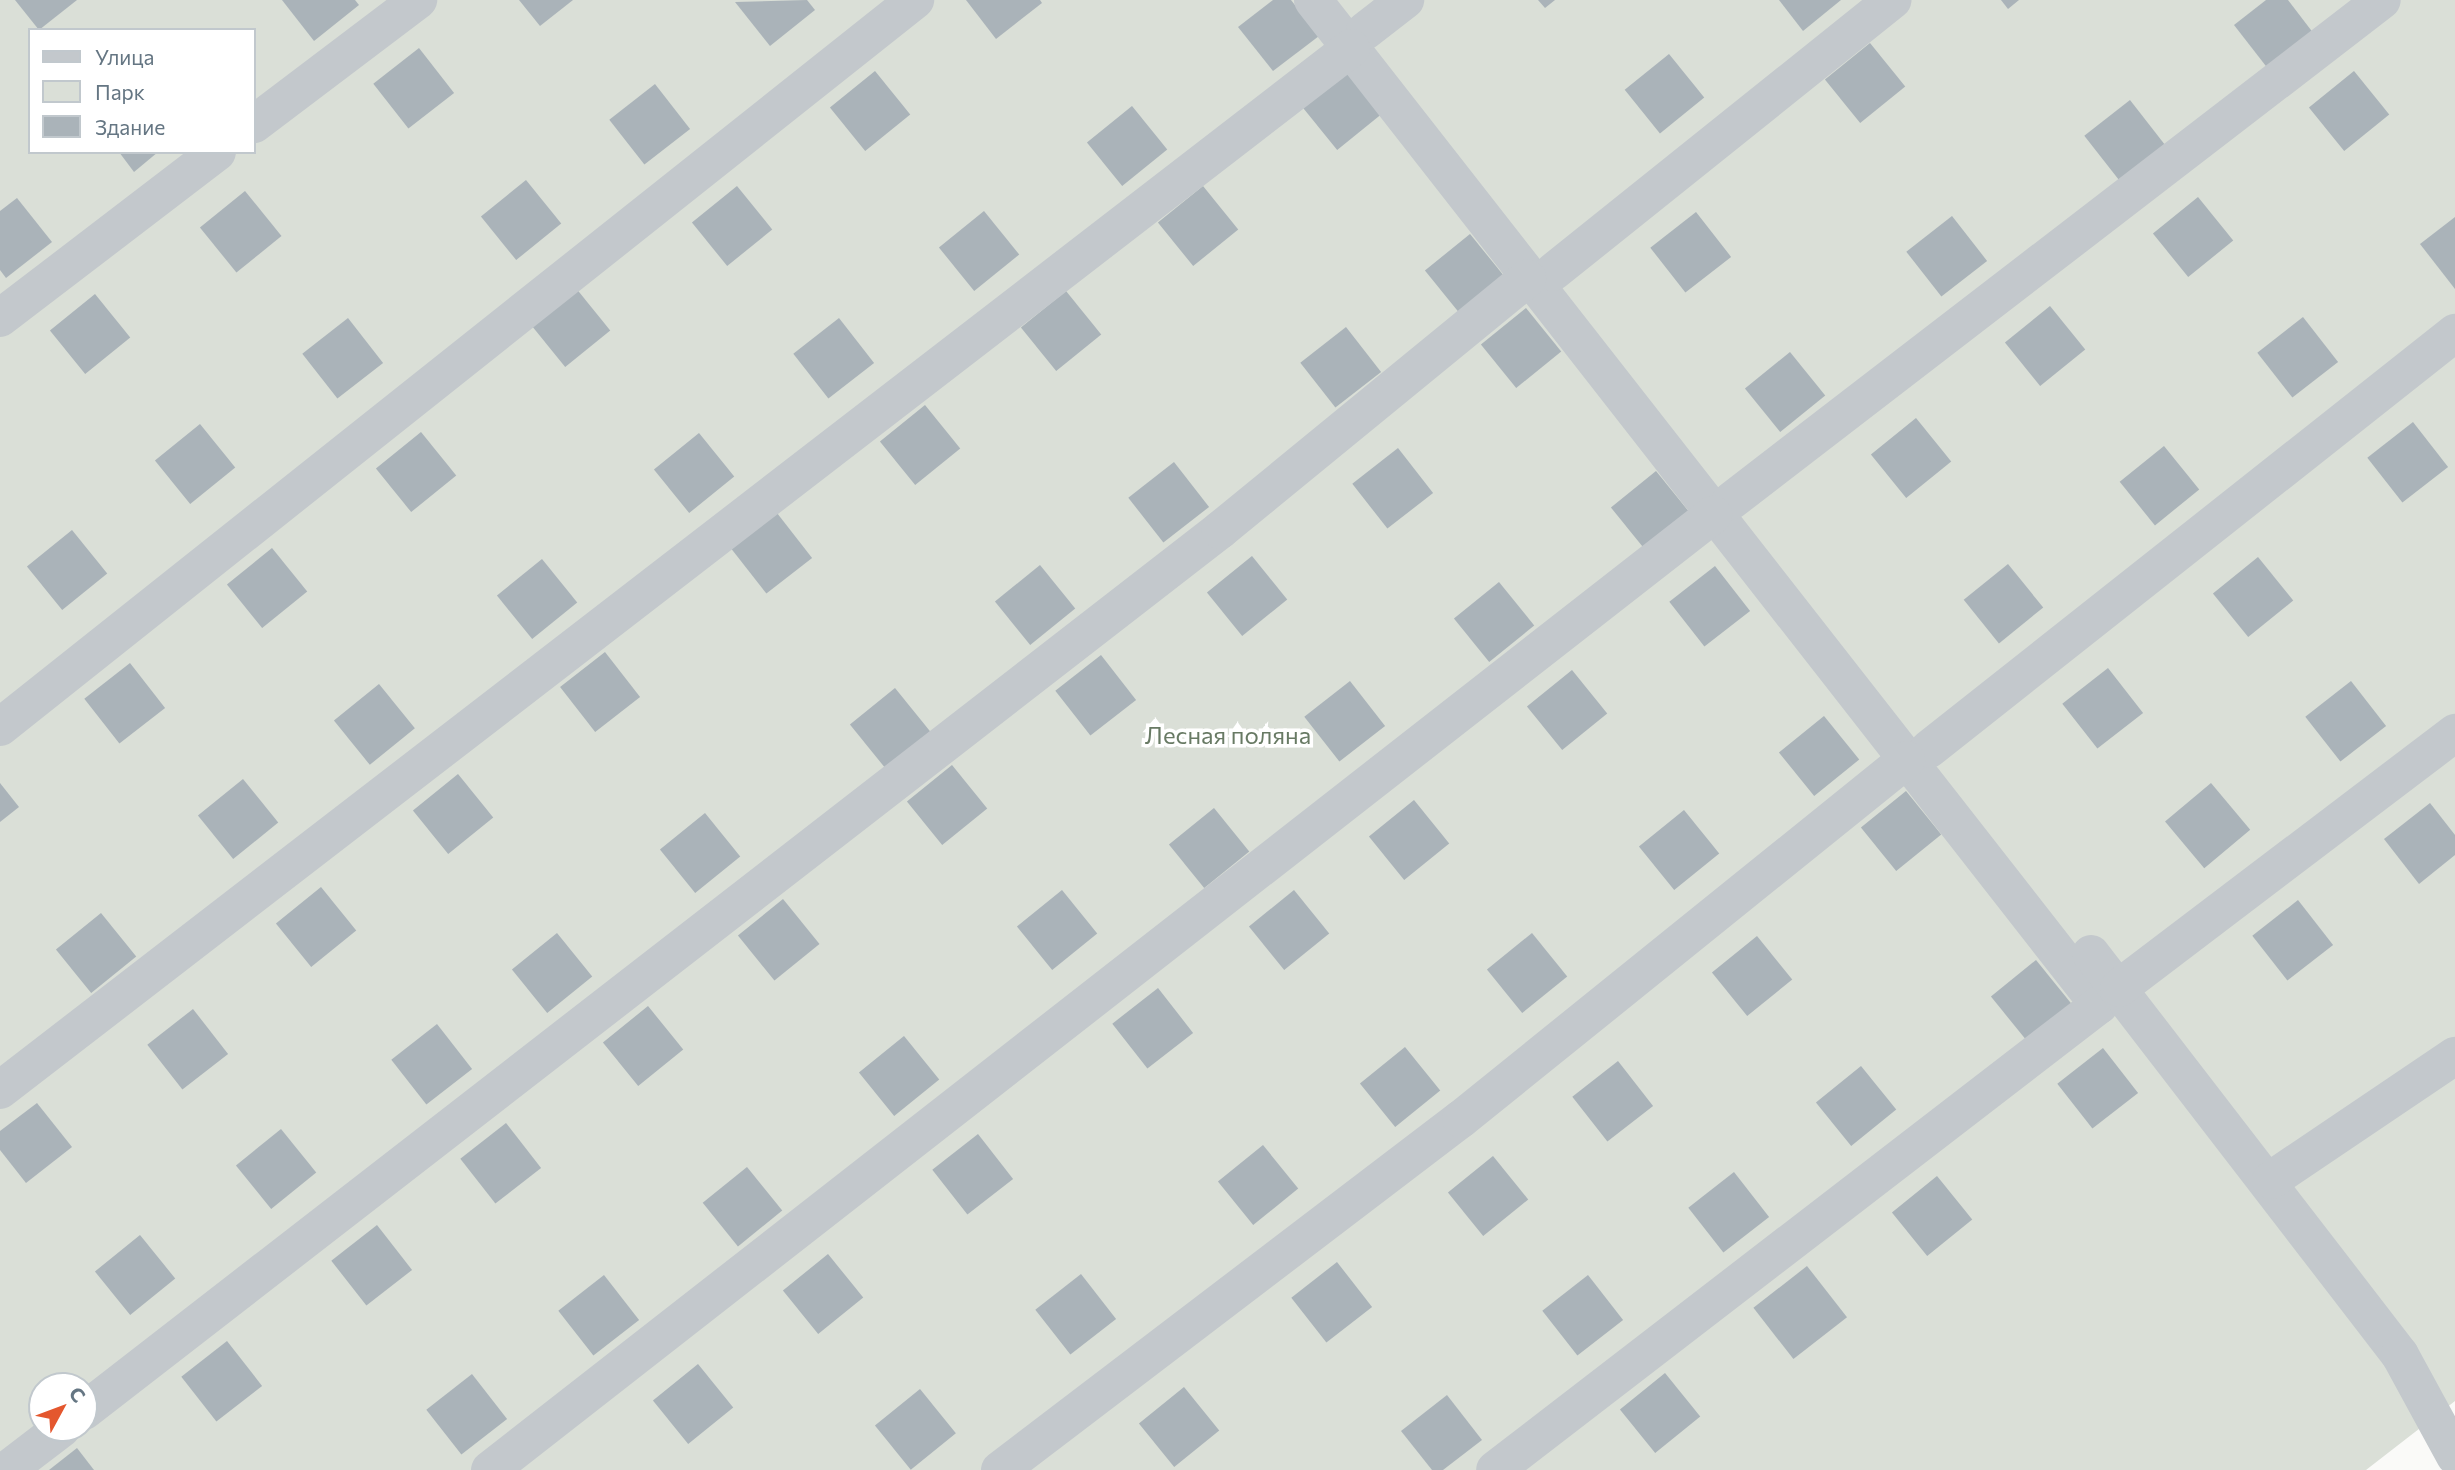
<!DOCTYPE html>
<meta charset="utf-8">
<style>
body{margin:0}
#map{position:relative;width:2455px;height:1470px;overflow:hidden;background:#fafaf8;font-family:Commissioner,sans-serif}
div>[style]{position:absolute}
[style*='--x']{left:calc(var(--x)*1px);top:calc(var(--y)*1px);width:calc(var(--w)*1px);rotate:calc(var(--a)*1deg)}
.green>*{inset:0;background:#dadfd7}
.building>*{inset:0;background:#aab3b9;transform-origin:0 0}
.minor>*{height:38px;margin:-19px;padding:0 19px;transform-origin:19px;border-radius:19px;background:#c3c8cc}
span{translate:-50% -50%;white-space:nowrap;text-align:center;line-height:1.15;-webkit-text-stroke:7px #fff;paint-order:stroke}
.park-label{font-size:24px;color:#687a64}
.legend{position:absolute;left:28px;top:28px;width:228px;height:126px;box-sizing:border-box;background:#fff;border:2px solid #c1c8cd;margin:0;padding:9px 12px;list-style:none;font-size:21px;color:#657683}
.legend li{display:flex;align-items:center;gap:14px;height:35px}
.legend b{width:35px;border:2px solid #c1c8cd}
.north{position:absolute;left:28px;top:1372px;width:70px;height:70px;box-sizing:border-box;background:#fff;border:2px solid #c1c8cd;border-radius:50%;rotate:49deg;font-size:19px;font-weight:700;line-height:28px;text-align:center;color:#657683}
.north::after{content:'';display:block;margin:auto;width:24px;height:32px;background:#e4572e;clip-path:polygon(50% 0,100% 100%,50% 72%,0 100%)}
</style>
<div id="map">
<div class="green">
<i style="clip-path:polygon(evenodd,0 0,2455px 0,2455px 1401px,2366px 1470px,0 1470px,0 0,30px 30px,254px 30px,254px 152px,30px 152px,30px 30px,0 0,42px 1386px,84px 1386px,84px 1428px,42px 1428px,42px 1386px)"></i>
</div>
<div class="building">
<i style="clip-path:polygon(15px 0,77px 0,39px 30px)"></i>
<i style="clip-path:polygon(282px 0,355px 0,359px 5px,314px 41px)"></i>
<i style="clip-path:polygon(519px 0,573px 0,540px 26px)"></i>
<i style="clip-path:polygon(807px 0,815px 10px,770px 46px,735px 2px)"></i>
<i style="clip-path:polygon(966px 0,1040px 0,1042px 3px,996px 39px)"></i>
<i style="clip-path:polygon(1273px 0,1291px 0,1319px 36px,1273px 71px,1238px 27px)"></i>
<i style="clip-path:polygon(1538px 0,1555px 0,1545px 8px)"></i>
<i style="clip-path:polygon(1779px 0,1841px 0,1803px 31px)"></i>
<i style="clip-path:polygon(2001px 0,2019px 0,2008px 9px)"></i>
<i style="clip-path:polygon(2266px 0,2288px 0,2314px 34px,2269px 70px,2234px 25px)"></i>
<i style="left:1870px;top:43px;width:56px;height:58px;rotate:51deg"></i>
<i style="left:419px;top:48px;width:57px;height:58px;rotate:52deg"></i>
<i style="left:1669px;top:54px;width:56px;height:57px;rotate:51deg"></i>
<i style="left:1347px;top:70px;width:56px;height:58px;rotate:51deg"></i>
<i style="left:875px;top:71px;width:56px;height:58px;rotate:51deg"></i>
<i style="left:2354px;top:71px;width:56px;height:58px;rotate:51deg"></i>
<i style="left:655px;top:84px;width:57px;height:58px;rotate:52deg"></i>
<i style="left:2130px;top:100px;width:57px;height:58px;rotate:52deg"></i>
<i style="left:1132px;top:106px;width:56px;height:58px;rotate:51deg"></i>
<i style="clip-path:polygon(119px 152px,158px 152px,134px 172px)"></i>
<i style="left:526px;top:180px;width:56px;height:58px;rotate:51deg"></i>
<i style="left:737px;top:186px;width:56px;height:58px;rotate:51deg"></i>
<i style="left:1203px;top:186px;width:56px;height:58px;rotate:51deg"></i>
<i style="left:245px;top:191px;width:58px;height:58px;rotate:51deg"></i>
<i style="left:2198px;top:197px;width:56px;height:58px;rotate:51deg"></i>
<i style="clip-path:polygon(17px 198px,52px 242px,6px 278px,0 270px,0 211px)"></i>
<i style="left:984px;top:211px;width:56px;height:58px;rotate:51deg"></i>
<i style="left:1696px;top:212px;width:57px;height:58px;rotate:52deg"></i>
<i style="left:1952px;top:216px;width:57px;height:58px;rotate:52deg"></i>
<i style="clip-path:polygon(2455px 217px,2455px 289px,2420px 244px)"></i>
<i style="left:1470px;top:234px;width:56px;height:58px;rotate:51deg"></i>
<i style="left:575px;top:287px;width:56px;height:58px;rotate:51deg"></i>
<i style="left:1066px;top:291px;width:56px;height:58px;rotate:51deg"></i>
<i style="left:95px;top:294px;width:56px;height:58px;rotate:51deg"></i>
<i style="left:2050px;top:306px;width:56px;height:58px;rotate:51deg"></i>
<i style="left:1526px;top:308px;width:56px;height:58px;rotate:51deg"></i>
<i style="left:2303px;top:317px;width:57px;height:58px;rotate:52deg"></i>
<i style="left:348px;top:318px;width:57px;height:58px;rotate:52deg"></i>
<i style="left:839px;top:318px;width:57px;height:58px;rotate:52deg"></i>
<i style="left:1346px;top:327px;width:57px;height:58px;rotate:52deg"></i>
<i style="left:1790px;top:352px;width:56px;height:58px;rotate:51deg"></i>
<i style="left:925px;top:405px;width:56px;height:58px;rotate:51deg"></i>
<i style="left:1916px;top:418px;width:56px;height:58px;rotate:51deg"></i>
<i style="left:2413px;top:422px;width:57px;height:58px;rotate:52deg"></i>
<i style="left:200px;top:424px;width:56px;height:58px;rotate:51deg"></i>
<i style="left:421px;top:432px;width:56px;height:58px;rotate:51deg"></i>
<i style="left:699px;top:433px;width:56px;height:58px;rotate:51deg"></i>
<i style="left:2164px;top:446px;width:56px;height:57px;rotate:51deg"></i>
<i style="left:1398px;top:448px;width:57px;height:58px;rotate:52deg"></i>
<i style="left:1174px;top:462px;width:57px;height:58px;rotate:52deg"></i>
<i style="left:1656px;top:471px;width:56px;height:58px;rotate:51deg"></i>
<i style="left:777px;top:513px;width:57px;height:58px;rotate:52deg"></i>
<i style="left:72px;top:530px;width:56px;height:58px;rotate:51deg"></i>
<i style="left:272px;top:548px;width:56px;height:58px;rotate:51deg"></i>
<i style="left:1252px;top:556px;width:56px;height:58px;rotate:51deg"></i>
<i style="left:2258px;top:557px;width:56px;height:58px;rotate:51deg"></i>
<i style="left:542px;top:559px;width:56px;height:58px;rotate:51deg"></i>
<i style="left:2008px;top:564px;width:56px;height:57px;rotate:51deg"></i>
<i style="left:1040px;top:565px;width:56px;height:58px;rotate:51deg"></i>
<i style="left:1715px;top:566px;width:57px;height:58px;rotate:52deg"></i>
<i style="left:1499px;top:582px;width:56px;height:58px;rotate:51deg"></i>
<i style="left:605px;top:652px;width:57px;height:57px;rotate:52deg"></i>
<i style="left:1101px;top:655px;width:57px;height:58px;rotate:52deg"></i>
<i style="left:130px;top:663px;width:57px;height:58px;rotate:52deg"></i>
<i style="left:2108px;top:668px;width:57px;height:58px;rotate:52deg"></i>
<i style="left:1572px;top:670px;width:56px;height:58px;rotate:51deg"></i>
<i style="left:1350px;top:681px;width:57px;height:58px;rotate:52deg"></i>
<i style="left:2351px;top:681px;width:57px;height:58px;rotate:52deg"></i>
<i style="left:379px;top:684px;width:57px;height:58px;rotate:51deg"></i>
<i style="left:895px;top:688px;width:56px;height:58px;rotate:51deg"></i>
<i style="left:1824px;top:716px;width:56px;height:58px;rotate:51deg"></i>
<i style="left:952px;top:765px;width:56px;height:58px;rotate:51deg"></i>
<i style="left:458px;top:774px;width:56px;height:58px;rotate:51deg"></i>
<i style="left:243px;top:779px;width:56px;height:58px;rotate:51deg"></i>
<i style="clip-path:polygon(0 783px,19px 807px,0 822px)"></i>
<i style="left:2211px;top:783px;width:61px;height:60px;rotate:50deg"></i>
<i style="left:1906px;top:791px;width:56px;height:58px;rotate:51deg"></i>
<i style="left:1414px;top:800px;width:56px;height:58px;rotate:51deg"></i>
<i style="clip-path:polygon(2430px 803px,2455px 835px,2455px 855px,2419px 884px,2384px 839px)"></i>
<i style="left:1214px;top:808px;width:56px;height:58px;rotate:51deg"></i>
<i style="left:1684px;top:810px;width:56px;height:58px;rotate:51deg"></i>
<i style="left:705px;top:813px;width:56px;height:58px;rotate:51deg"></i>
<i style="left:321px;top:887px;width:56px;height:58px;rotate:51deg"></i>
<i style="left:1062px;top:890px;width:56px;height:58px;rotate:51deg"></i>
<i style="left:1294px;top:890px;width:56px;height:58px;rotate:51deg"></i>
<i style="left:783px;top:899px;width:58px;height:58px;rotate:51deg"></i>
<i style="left:2298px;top:900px;width:57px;height:58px;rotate:52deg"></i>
<i style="left:101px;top:913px;width:56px;height:58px;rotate:51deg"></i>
<i style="left:557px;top:933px;width:56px;height:58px;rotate:51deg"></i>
<i style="left:1532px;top:933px;width:56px;height:58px;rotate:51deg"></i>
<i style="left:1757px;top:936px;width:56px;height:58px;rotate:51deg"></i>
<i style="left:2036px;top:960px;width:56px;height:58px;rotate:51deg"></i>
<i style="left:1158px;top:988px;width:57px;height:58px;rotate:52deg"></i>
<i style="left:648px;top:1006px;width:56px;height:58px;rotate:51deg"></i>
<i style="left:193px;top:1009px;width:57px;height:58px;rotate:52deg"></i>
<i style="left:437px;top:1024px;width:57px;height:58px;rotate:52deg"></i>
<i style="left:904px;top:1036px;width:56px;height:58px;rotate:51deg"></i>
<i style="left:1405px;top:1047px;width:56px;height:58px;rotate:51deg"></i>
<i style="left:2103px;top:1048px;width:57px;height:58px;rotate:52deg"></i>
<i style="left:1618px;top:1061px;width:57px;height:58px;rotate:52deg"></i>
<i style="left:1861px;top:1066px;width:56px;height:58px;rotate:51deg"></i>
<i style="clip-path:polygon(37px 1103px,72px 1147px,26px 1183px,0 1150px,0 1131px)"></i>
<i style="left:506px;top:1123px;width:57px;height:58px;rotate:52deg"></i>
<i style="left:281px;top:1129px;width:56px;height:58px;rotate:51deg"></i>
<i style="left:978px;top:1134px;width:57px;height:58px;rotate:52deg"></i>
<i style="left:1263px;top:1145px;width:56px;height:58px;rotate:51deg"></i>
<i style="left:1493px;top:1156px;width:56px;height:58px;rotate:51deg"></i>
<i style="left:747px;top:1167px;width:56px;height:57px;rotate:51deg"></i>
<i style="left:1734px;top:1172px;width:57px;height:58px;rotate:52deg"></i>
<i style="left:1937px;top:1176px;width:56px;height:58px;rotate:51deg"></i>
<i style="left:377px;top:1225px;width:57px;height:58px;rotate:52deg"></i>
<i style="left:140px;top:1235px;width:56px;height:58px;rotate:51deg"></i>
<i style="left:828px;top:1254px;width:56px;height:58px;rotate:51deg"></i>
<i style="left:1337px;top:1262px;width:57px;height:58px;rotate:52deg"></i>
<i style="left:1807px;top:1266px;width:65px;height:68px;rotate:52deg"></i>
<i style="left:1081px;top:1274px;width:57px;height:58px;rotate:52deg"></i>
<i style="left:604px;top:1275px;width:57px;height:58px;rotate:52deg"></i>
<i style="left:1588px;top:1275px;width:57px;height:58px;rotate:52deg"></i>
<i style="left:227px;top:1341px;width:57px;height:58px;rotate:52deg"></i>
<i style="left:698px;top:1364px;width:56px;height:58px;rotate:51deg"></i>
<i style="left:1665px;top:1373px;width:56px;height:58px;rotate:51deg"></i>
<i style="left:472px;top:1374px;width:57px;height:58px;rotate:52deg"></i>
<i style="left:1184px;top:1387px;width:56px;height:58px;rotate:51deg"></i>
<i style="left:920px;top:1389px;width:57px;height:58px;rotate:51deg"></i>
<i style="clip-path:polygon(1447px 1395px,1482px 1440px,1443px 1470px,1432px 1470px,1401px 1431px)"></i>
<i style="clip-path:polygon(77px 1448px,94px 1470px,49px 1470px)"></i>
</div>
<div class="minor">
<i style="--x:1313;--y:0;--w:1276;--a:51.97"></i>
<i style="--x:2099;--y:1005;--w:762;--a:142.41"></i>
<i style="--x:1365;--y:31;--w:51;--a:-37.8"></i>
<i style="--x:254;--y:124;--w:206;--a:-37.1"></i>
<i style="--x:1553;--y:272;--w:435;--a:-38.7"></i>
<i style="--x:0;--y:318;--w:273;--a:-37.4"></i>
<i style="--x:1731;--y:501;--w:821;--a:-37.58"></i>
<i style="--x:0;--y:727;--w:1169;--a:-38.47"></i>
<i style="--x:1929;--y:749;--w:671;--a:-38.34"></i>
<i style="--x:2091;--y:954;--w:506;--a:52.38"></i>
<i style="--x:2400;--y:1355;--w:115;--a:61.4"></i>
<i style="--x:2119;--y:988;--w:422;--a:-37.2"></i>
<i style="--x:0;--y:1090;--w:1706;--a:-37.64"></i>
<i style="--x:2271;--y:1180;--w:222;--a:-34"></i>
<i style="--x:84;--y:1411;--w:1438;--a:-37.79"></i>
<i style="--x:1220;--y:530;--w:397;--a:-39.3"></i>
<i style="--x:7;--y:1470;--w:69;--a:-37.4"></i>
<i style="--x:490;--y:1470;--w:1552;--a:-37.99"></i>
<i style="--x:1000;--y:1470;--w:579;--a:-37.29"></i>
<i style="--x:1461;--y:1119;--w:572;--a:-38.89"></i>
</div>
<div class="park-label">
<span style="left:1228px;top:735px">Лесная поляна</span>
</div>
<ul class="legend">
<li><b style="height:9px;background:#c3c8cc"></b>Улица</li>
<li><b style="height:19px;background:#dadfd7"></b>Парк</li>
<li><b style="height:19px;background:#aab3b9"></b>Здание</li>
</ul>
<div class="north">С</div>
</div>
